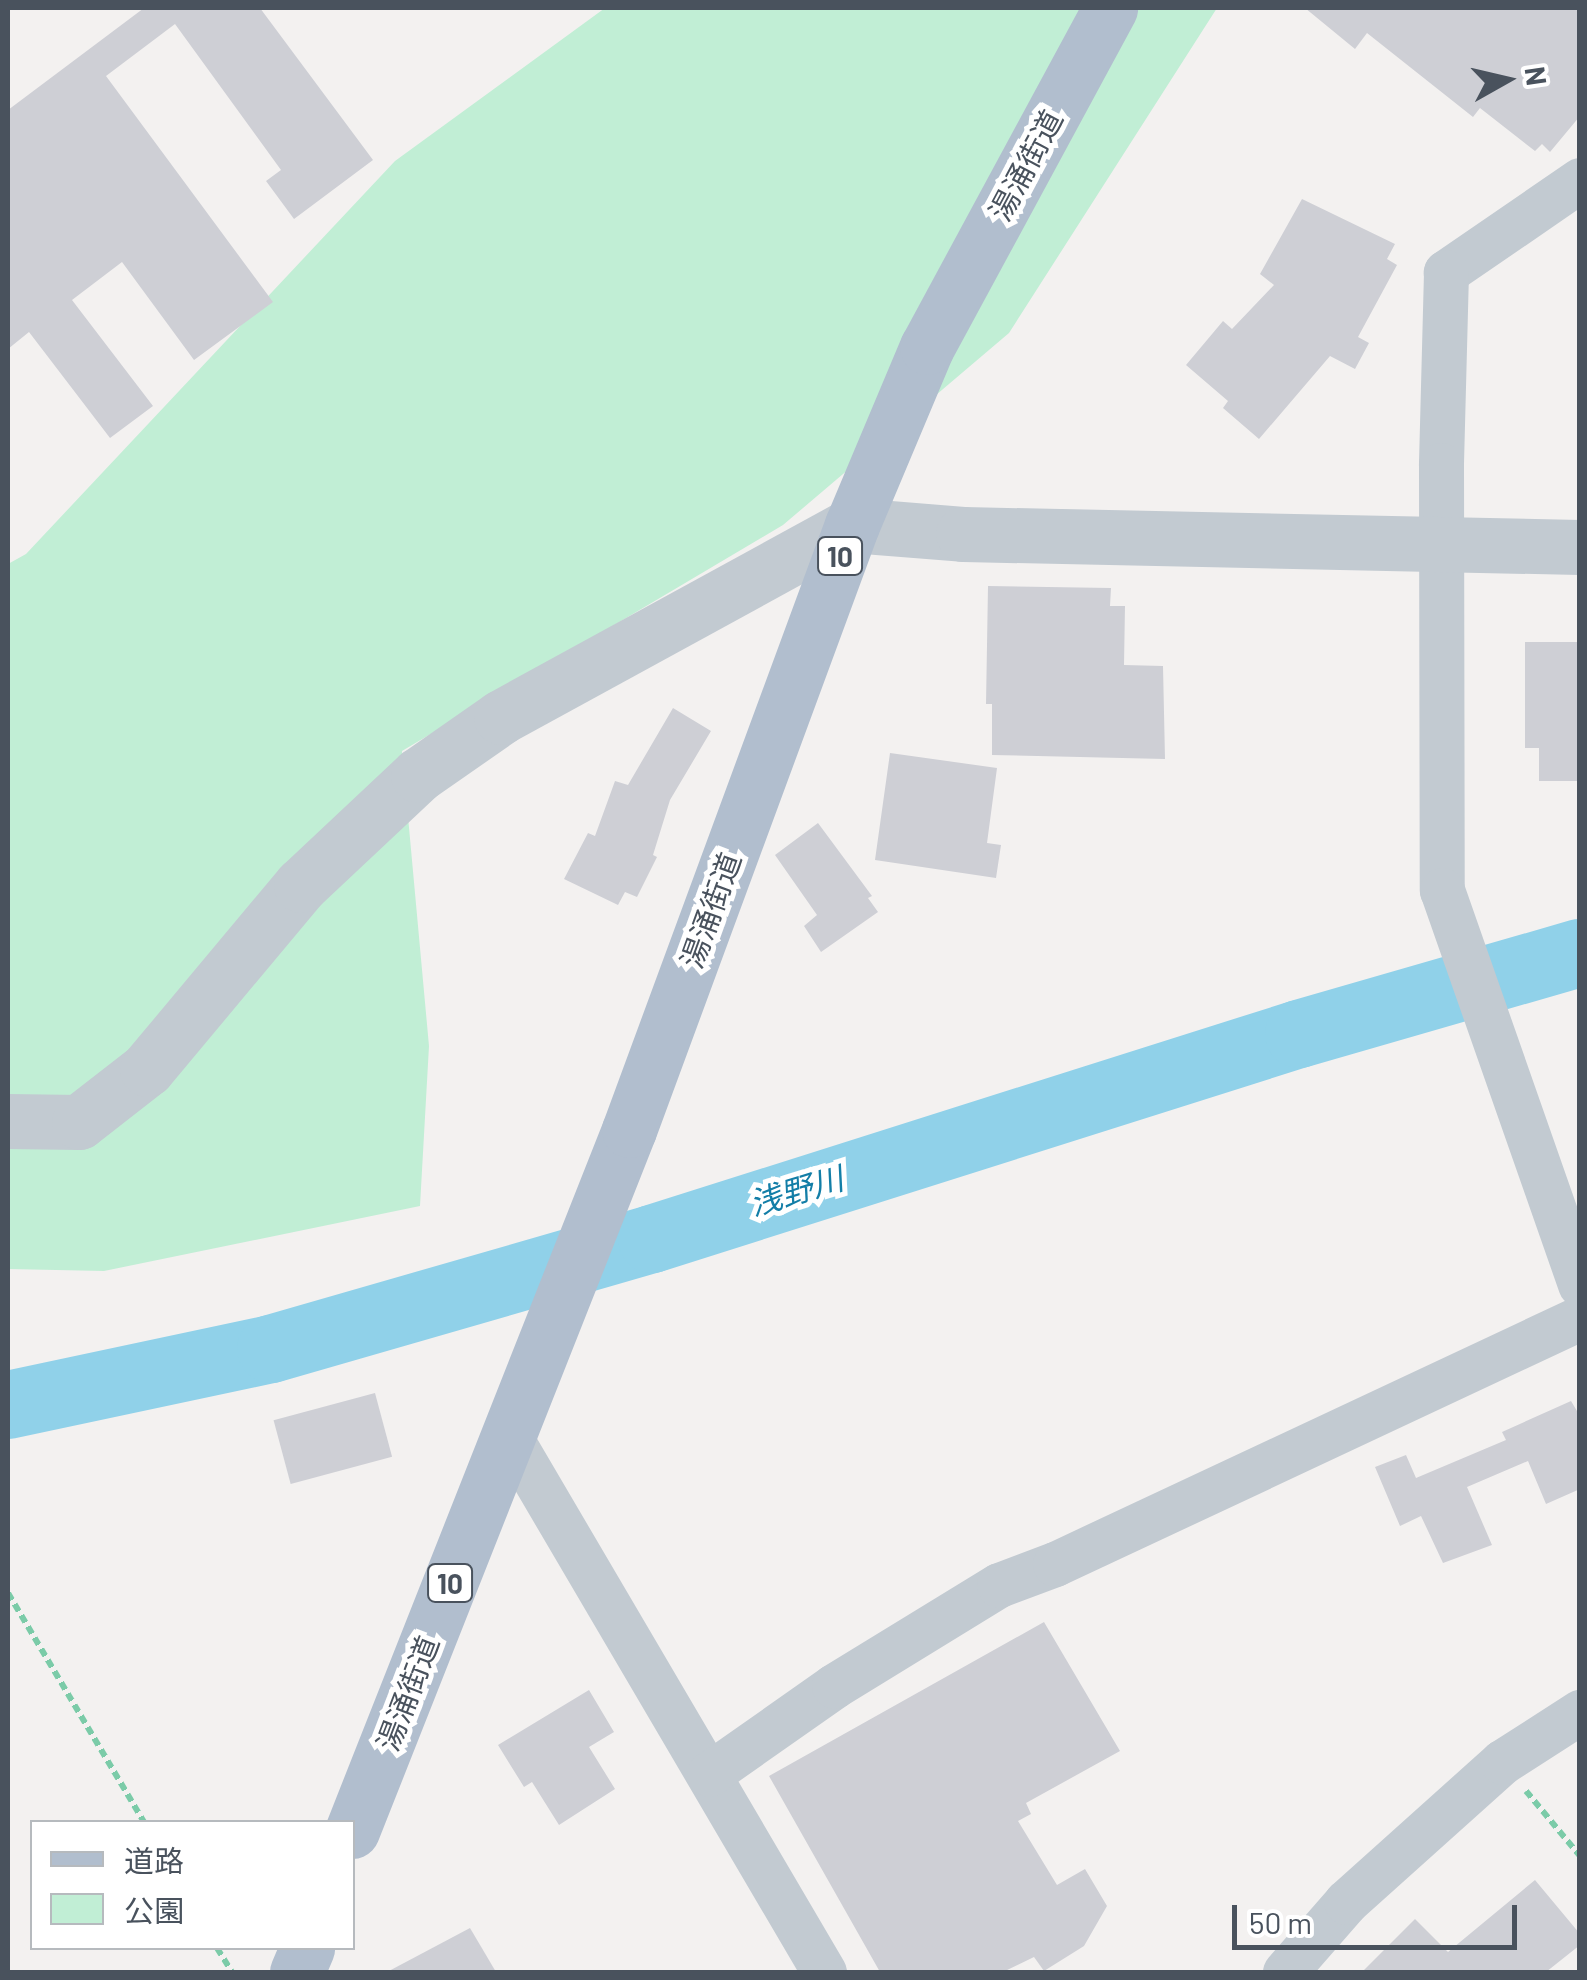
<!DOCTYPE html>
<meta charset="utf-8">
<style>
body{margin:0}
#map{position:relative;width:1587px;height:1980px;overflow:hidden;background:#f3f1f0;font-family:Barlow,"Noto Sans JP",sans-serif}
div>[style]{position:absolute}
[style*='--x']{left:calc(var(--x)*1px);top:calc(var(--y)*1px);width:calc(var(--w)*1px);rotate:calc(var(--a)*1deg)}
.green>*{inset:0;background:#c1eed5}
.river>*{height:68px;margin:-34px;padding:0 34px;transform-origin:34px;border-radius:34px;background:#90d1e9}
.building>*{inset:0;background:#cecfd5;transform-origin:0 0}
.path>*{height:6px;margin-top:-3px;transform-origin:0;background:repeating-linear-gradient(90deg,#7bcba8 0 8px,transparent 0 13px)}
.minor>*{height:45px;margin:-22.5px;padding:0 22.5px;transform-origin:22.5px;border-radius:22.5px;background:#c2cad1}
.tertiary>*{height:55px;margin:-27.5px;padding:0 27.5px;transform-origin:27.5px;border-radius:27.5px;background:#c2cad1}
.primary>*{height:55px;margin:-27.5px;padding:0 27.5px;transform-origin:27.5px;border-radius:27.5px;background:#b1bece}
span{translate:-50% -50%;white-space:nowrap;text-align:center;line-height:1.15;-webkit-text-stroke:10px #fff;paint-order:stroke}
.shield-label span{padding:2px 8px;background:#fff;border:2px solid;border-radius:8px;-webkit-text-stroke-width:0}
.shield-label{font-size:28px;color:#49525d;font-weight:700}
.street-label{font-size:30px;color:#49525d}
.water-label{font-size:32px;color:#137ea7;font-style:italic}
.frame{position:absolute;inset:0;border:10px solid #49525d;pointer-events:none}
.legend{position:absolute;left:30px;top:1820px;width:325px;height:130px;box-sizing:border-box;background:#fff;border:2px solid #b6babe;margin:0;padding:12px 18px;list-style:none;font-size:30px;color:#49525d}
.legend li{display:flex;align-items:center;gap:20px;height:50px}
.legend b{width:50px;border:2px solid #b6babe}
.north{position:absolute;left:1457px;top:30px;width:100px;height:100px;-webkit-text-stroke:8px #fff;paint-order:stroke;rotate:82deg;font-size:28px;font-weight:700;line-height:40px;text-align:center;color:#49525d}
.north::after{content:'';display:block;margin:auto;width:35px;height:45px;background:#49525d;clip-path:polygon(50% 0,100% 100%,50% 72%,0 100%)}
.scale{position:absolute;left:1232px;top:1905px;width:285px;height:45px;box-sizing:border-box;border:5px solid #49525d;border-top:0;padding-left:12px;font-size:30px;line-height:35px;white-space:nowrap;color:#49525d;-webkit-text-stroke:8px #fff;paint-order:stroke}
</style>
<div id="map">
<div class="green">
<i style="clip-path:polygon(605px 8px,1217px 8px,1009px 333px,783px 525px,402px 751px,429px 1046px,420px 1206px,104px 1271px,8px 1269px,8px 564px,26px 554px,395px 161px)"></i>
</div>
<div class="river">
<i style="--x:8;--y:1405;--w:269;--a:-12"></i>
<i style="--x:271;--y:1349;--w:397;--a:-16.1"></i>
<i style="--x:652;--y:1239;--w:679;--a:-17.58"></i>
<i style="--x:1299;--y:1034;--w:292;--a:-16.1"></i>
</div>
<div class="building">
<i style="clip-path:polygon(144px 8px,260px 8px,373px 160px,294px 219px,266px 181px,281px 170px,175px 24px,106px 76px,273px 302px,194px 360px,122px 262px,72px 300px,153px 406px,110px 438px,29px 332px,8px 349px,8px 110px)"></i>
<i style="clip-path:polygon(1305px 8px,1580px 8px,1580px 116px,1550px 152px,1542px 144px,1535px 151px,1480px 108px,1473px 117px,1367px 33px,1355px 49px)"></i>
<i style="clip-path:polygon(1302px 199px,1395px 244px,1387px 259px,1397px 265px,1358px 337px,1369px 343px,1355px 369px,1330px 356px,1259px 439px,1223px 408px,1228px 401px,1186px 365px,1223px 321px,1232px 329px,1274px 285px,1260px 274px)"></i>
<i style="clip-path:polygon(988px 586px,1111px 588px,1110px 606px,1125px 606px,1124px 665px,1163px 666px,1165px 759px,992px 755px,992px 704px,986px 704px)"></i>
<i style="clip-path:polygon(1525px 642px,1580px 642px,1580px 781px,1539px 781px,1539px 748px,1525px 748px)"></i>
<i style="clip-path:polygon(673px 708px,711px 731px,670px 800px,653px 855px,657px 857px,637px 897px,625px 892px,618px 905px,564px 879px,588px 833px,595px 836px,615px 781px,628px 785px)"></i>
<i style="clip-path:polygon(890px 753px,997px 768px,987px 843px,1001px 845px,996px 878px,875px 860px)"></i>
<i style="clip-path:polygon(818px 823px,872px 896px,868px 898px,878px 912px,821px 952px,804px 926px,817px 915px,775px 855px)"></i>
<i style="left:375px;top:1393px;width:66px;height:105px;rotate:75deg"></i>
<i style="clip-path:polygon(1571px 1401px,1580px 1416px,1580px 1489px,1546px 1504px,1528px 1461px,1467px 1487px,1492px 1545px,1443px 1563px,1421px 1516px,1400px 1526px,1375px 1467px,1406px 1455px,1416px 1478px,1506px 1440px,1502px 1432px)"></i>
<i style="clip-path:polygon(1044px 1622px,1120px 1751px,1026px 1803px,1031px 1814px,1018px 1821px,1057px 1885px,1085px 1869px,1107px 1906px,1084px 1946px,1044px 1971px,1034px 1957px,1003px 1972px,880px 1972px,769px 1776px)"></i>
<i style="clip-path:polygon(589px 1690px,614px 1732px,589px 1747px,615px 1789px,559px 1825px,532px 1782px,524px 1787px,498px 1745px)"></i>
<i style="clip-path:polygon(1535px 1880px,1580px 1934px,1580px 1945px,1546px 1972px,1362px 1972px,1415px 1919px,1448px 1952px)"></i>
<i style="clip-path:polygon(470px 1928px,496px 1972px,387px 1972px)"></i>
</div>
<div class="path">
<i style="--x:8;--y:1593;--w:266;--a:59.3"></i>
<i style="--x:1526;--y:1791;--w:85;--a:50.3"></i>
<i style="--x:217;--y:1948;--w:28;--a:58"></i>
</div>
<div class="minor">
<i style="--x:1580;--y:180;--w:163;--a:145.5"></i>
<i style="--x:1446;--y:272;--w:193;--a:91.5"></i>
<i style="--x:1441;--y:465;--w:425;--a:89.9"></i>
<i style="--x:1442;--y:890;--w:418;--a:70.7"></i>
<i style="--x:508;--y:1434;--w:624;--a:59.57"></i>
<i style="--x:709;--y:1774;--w:153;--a:-35.1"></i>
<i style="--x:834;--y:1686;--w:193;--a:-31.5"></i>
<i style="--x:999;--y:1585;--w:60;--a:-20.6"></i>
<i style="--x:1055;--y:1564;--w:580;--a:-25.11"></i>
<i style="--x:1285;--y:1972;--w:93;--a:-48.9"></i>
<i style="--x:1346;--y:1902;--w:210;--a:-41.9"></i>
<i style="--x:1502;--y:1762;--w:93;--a:-32.7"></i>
</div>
<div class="tertiary">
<i style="--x:8;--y:1121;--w:71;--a:0.8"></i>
<i style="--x:79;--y:1122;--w:86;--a:-37.9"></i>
<i style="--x:147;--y:1069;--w:240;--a:-50.1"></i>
<i style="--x:301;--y:885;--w:161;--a:-43.2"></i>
<i style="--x:418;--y:775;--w:101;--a:-34.9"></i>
<i style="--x:501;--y:717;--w:400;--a:-28.7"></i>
<i style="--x:852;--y:525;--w:111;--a:4.6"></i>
<i style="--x:963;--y:534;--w:617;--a:1.21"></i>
</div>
<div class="primary">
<i style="--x:352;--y:1831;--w:754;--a:-68.44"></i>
<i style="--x:629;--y:1130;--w:645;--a:-69.77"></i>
<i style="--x:852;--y:525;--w:193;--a:-67.2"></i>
<i style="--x:927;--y:347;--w:385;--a:-61.6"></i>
<i style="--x:297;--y:1972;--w:26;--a:-67"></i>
</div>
<div class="shield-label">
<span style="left:840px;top:556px">10</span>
<span style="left:450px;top:1583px">10</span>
</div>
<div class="street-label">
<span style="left:1025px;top:165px;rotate:-62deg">湯涌街道</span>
<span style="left:710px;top:910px;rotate:-70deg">湯涌街道</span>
<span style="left:407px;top:1693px;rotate:-69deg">湯涌街道</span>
</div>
<div class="water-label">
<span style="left:796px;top:1190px;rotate:-17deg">浅野川</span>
</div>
<div class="frame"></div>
<ul class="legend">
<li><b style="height:12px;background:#b1bece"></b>道路</li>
<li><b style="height:28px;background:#c1eed5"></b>公園</li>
</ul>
<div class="north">N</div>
<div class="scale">50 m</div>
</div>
